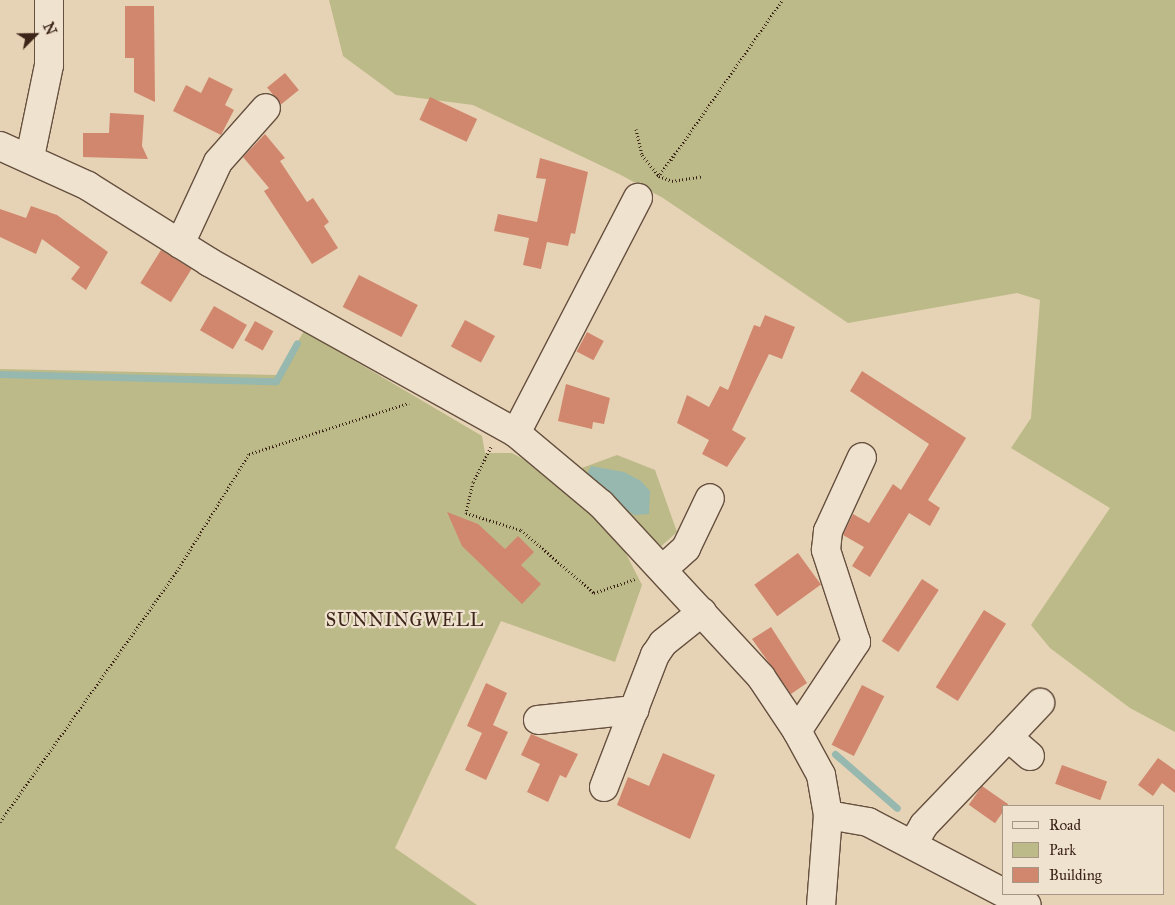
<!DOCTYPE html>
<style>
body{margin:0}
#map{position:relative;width:1175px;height:905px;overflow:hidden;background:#e6d2b5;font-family:"IM FELL Great Primer",serif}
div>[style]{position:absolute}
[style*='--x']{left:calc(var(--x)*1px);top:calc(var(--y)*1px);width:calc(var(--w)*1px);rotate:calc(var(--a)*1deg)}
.green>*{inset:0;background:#bcba88}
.water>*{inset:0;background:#96b8ae}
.stream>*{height:7px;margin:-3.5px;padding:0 3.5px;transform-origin:3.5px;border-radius:3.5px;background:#96b8ae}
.building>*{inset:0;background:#d1876d;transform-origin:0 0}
.path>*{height:3px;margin-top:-1.5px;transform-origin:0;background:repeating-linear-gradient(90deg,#3c2418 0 1px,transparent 0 3.5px)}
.roads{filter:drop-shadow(1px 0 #66503f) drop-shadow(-1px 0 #66503f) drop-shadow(0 1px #66503f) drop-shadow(0 -1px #66503f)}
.minor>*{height:28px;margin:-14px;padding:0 14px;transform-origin:14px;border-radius:14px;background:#efe2cf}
span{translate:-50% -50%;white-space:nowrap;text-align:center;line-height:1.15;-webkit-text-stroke:4.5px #efe2cf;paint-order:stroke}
.quarter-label{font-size:18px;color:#3c2418;letter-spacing:1px}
.legend{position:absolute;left:1002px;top:805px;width:162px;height:90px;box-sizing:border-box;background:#efe2cf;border:1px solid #a79686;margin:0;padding:6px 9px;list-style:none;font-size:15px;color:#3c2418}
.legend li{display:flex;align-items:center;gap:10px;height:25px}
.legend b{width:25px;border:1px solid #a79686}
.north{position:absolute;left:10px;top:10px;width:50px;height:50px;-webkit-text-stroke:4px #efe2cf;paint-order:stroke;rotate:67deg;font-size:14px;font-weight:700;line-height:20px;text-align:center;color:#3c2418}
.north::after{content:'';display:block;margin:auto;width:18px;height:22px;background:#3c2418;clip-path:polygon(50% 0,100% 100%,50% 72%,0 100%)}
</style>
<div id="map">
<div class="green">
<i style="clip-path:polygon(329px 0,1175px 0,1175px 732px,1130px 708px,1050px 648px,1031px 625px,1110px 508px,1011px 448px,1031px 418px,1040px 300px,1017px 293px,848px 323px,663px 198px,621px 175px,473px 105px,396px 95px,343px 56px)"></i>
<i style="clip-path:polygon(304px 331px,482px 436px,485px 453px,512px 453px,543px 470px,621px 544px,642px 585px,615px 662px,501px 621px,395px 848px,477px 905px,0 905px,0 369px,278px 375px)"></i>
<i style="clip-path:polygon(617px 455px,655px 470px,677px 532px,657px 550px,579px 469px)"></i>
</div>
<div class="water">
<i style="clip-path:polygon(591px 466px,624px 472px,641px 481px,650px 491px,649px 514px,634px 515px,616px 502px,587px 474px)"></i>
</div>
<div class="stream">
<i style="--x:0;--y:374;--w:276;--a:1.5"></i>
<i style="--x:276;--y:381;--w:43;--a:-61.1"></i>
<i style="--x:835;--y:754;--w:82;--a:41.1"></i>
</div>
<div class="building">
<i style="clip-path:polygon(125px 6px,154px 6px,155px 102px,134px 92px,134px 58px,125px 58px)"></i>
<i style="left:285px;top:73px;width:22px;height:23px;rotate:51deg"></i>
<i style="clip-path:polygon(209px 77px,233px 89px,225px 105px,234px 110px,221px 135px,173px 111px,186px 85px,201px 93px)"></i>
<i style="left:430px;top:97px;width:52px;height:25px;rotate:25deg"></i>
<i style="clip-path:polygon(110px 113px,144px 115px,142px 146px,148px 159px,83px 157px,83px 133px,109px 133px)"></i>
<i style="clip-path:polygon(265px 134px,285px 158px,280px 161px,307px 202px,313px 198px,329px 222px,324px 226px,338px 248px,312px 264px,264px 191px,269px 188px,243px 157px)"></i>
<i style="clip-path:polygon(540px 158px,588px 172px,575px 234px,571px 233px,568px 246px,547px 242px,541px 269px,523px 265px,529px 238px,494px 231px,498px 214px,537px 222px,546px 179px,536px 178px)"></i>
<i style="clip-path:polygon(31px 206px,57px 215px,108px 252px,86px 290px,71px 279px,80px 267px,42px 239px,36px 254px,0 237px,0 209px,26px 218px)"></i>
<i style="left:161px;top:250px;width:36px;height:39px;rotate:32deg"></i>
<i style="left:359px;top:275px;width:66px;height:36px;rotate:27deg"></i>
<i style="left:214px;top:306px;width:38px;height:28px;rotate:30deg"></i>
<i style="clip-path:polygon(765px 315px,795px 327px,782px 359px,769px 354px,732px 430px,746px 438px,727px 467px,702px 454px,709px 440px,677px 423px,687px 395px,709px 407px,720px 386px,728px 390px,754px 325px,760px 327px)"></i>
<i style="left:465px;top:320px;width:34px;height:30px;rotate:28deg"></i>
<i style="left:255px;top:321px;width:21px;height:22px;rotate:29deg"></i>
<i style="left:587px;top:332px;width:19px;height:22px;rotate:28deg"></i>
<i style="clip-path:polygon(862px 371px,966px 438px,928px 500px,940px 508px,930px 526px,909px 513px,870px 577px,852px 566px,864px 547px,843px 535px,853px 514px,869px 523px,893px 484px,901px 490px,929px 444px,850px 391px)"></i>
<i style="clip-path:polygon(566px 384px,610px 398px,604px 424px,593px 422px,592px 429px,558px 421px)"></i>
<i style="clip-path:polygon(447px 512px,478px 524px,505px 549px,518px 536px,534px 552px,521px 565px,541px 584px,522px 604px,462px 546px)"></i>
<i style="left:798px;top:553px;width:39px;height:54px;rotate:54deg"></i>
<i style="left:922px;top:579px;width:20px;height:74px;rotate:33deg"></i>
<i style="left:984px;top:610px;width:26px;height:91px;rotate:32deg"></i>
<i style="clip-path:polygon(771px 627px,807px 683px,791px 694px,752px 639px)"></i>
<i style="clip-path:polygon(486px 683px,507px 693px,493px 725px,508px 732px,486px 780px,465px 770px,482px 733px,467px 726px)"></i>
<i style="left:862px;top:685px;width:25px;height:67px;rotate:27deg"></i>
<i style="clip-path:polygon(531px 734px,578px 754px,566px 778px,560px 775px,548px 802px,527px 792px,540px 764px,521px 755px)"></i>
<i style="clip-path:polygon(663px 753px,715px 775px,690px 839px,617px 805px,628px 777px,649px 786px)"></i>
<i style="clip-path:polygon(1158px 758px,1175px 770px,1175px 793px,1162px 783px,1153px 796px,1138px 785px)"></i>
<i style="left:1062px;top:765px;width:48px;height:20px;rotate:20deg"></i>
<i style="left:982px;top:786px;width:32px;height:23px;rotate:35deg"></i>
</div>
<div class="path">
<i style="--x:636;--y:129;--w:27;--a:77"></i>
<i style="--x:642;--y:155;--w:27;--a:51"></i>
<i style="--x:659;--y:176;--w:14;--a:21"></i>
<i style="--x:672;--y:181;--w:31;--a:-9"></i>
<i style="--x:671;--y:160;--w:195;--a:-55.2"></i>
<i style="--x:658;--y:177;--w:29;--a:-55"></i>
<i style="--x:491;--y:447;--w:39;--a:117"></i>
<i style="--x:473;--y:482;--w:32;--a:103"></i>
<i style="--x:466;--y:513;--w:58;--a:17.2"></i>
<i style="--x:521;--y:530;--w:96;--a:40.8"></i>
<i style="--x:594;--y:593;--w:43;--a:-18.9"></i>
<i style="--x:0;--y:822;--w:307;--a:-54.8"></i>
<i style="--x:177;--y:571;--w:137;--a:-58.4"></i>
<i style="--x:249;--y:454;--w:168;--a:-17.7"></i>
</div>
<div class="roads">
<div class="minor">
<i style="--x:0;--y:146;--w:97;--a:24.4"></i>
<i style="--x:88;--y:186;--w:143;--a:32.1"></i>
<i style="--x:209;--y:262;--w:351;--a:29.1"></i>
<i style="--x:516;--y:433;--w:111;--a:39.9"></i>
<i style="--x:601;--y:504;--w:236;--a:47.2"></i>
<i style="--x:761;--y:677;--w:65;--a:56.3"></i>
<i style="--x:797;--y:731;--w:50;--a:61.4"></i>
<i style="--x:821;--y:775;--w:41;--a:80.1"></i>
<i style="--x:828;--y:815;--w:90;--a:94.4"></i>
<i style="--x:30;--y:157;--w:94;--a:-78.3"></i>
<i style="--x:49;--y:65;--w:65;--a:-90"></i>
<i style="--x:180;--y:244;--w:90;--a:-65.1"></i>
<i style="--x:218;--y:162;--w:72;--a:-48.4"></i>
<i style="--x:516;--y:433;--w:265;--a:-62.6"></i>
<i style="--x:663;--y:569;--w:31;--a:-42"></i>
<i style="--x:686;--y:548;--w:55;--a:-64.4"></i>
<i style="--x:538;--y:720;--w:97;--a:-5.9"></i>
<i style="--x:797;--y:731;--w:107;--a:-56.5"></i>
<i style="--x:856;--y:642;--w:97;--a:-108.1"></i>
<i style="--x:826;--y:550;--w:19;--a:-84"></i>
<i style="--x:828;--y:531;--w:81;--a:-65.3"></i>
<i style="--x:1008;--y:737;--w:47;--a:-46.7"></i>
<i style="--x:604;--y:787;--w:142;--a:-68.9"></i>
<i style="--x:655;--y:655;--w:14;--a:-56"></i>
<i style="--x:663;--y:643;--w:50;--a:-38.5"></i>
<i style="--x:828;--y:815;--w:41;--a:9.9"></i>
<i style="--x:868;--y:822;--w:179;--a:27.6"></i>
<i style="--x:913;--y:844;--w:22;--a:-60"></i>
<i style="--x:924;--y:825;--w:122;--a:-46.3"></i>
<i style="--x:1008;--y:737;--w:29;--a:41"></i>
</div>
</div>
<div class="quarter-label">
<span style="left:405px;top:620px">SUNNINGWELL</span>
</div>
<ul class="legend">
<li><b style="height:6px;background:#efe2cf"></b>Road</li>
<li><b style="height:14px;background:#bcba88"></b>Park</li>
<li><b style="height:14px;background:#d1876d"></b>Building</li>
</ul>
<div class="north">N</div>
</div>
